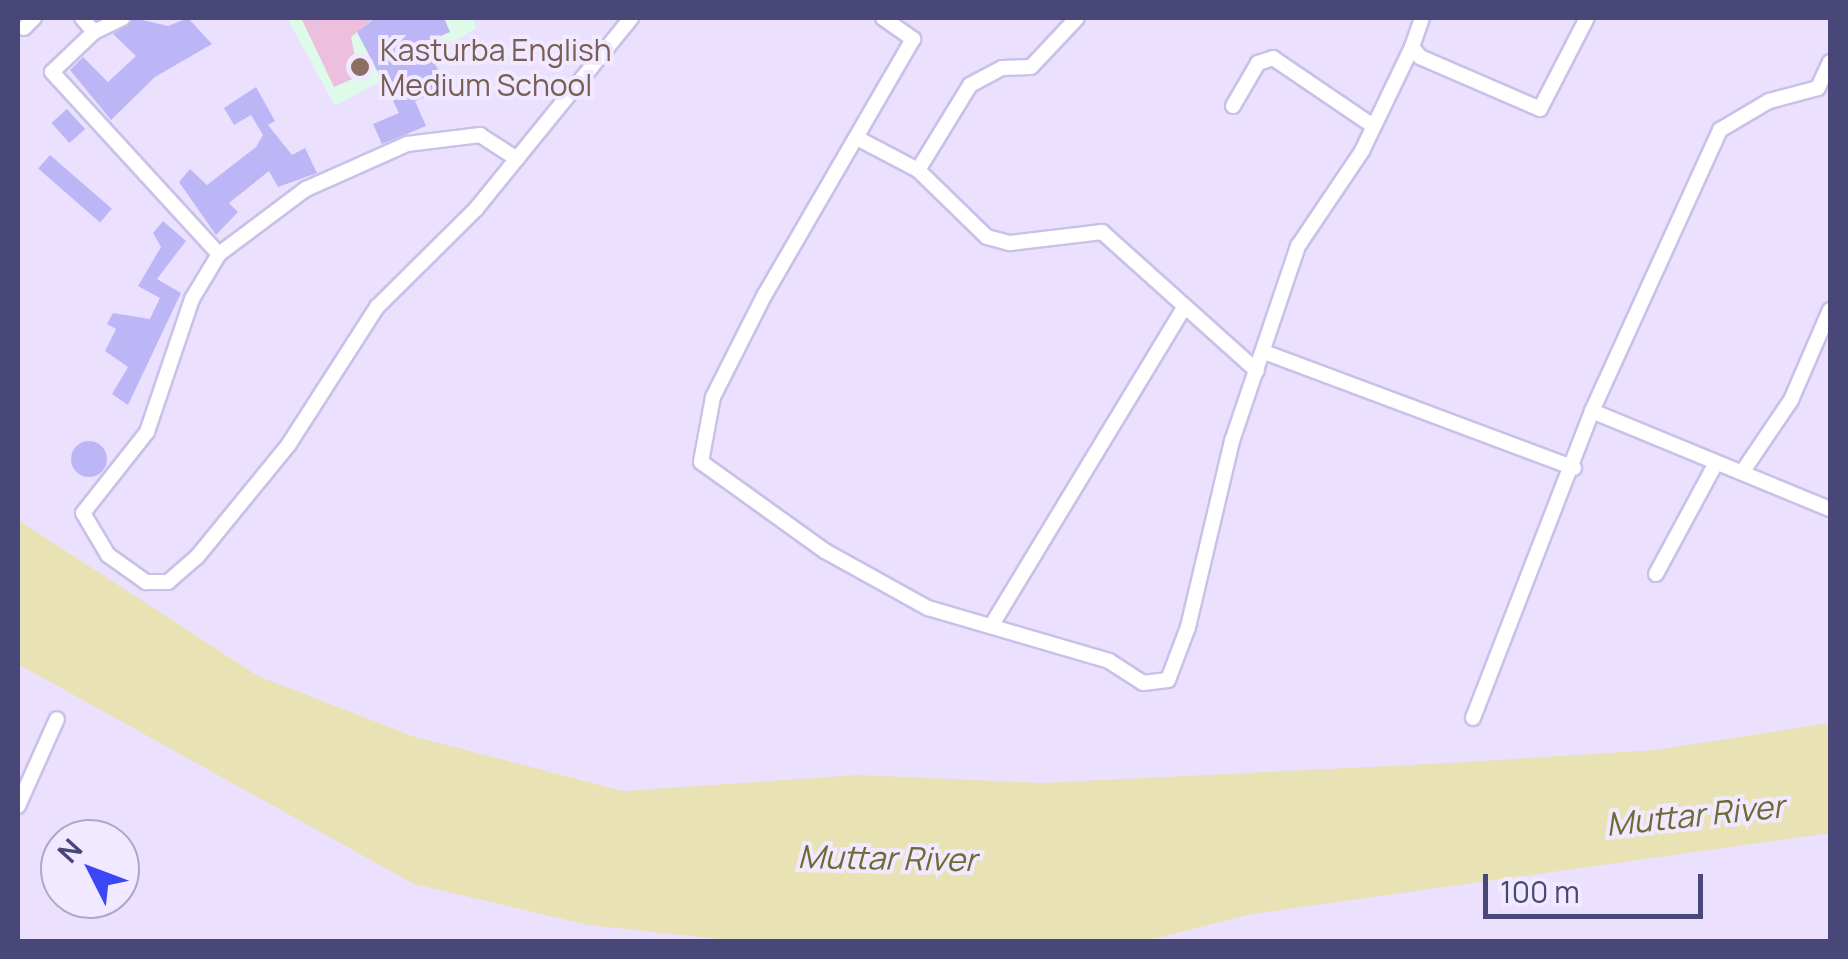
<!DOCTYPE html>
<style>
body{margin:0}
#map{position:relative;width:1848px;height:959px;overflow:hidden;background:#ebe1fe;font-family:Manrope,sans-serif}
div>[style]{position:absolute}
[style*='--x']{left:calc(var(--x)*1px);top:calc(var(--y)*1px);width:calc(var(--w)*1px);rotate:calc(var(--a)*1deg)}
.education>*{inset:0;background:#defae8}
.green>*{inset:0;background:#edbfdf}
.water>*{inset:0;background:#e9e2b4}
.building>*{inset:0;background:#bdb6f6;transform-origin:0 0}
.round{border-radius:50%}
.roads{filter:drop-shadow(2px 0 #c9c1e8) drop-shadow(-2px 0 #c9c1e8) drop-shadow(0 2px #c9c1e8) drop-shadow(0 -2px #c9c1e8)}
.street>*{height:14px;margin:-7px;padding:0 7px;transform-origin:7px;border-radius:7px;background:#fff}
.dots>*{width:28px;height:28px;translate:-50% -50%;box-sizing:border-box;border:5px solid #f0e9ff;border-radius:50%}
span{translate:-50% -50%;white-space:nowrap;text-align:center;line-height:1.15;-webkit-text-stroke:8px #f0e9ff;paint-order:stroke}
.education-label{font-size:30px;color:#785e54}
.left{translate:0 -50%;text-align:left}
.water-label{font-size:32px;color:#716933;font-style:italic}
.frame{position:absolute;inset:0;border:20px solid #494678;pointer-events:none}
.north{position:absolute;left:40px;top:819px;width:100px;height:100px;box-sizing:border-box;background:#f0e9ff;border:2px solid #ada8c9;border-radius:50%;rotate:312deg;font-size:28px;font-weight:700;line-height:40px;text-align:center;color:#494678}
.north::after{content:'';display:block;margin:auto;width:35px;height:45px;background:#3b47f4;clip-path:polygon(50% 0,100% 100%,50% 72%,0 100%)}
.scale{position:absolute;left:1483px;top:874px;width:220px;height:45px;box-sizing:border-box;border:5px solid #494678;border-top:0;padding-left:12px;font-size:30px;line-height:35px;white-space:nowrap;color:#494678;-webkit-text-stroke:8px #f0e9ff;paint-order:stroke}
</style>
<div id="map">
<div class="education">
<i style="clip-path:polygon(287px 18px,473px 18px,476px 29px,335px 106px)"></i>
</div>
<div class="green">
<i style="clip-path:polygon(301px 18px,374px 18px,351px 37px,359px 76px,334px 87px)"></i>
</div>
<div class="water">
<i style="clip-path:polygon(18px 520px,258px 676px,412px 736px,623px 791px,858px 775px,1042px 783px,1450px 763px,1655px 750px,1830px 723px,1830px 833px,1252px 914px,1145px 941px,746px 942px,588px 925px,414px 884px,18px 664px)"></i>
</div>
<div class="building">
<i style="clip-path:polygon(134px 18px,168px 26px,188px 18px,212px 44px,155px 77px,111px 120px,70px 70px,83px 57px,108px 82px,136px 56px,113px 34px)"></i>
<i style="clip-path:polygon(375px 18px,444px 18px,450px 32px,424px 43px,447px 87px,415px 101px,426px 126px,382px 144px,373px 124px,399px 113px,357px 32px)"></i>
<i style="clip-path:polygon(256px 87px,275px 121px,268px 125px,292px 155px,305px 148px,317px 173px,278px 187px,269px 171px,229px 203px,238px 212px,216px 235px,179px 182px,190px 169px,207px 185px,256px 147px,263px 135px,251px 115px,234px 125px,224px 108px)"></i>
<i style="left:67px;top:109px;width:27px;height:21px;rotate:48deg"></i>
<i style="left:50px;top:155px;width:82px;height:18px;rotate:41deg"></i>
<i style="clip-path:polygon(163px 221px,186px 241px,157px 279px,181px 293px,128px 405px,112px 394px,128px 367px,105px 351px,116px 329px,107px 324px,113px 313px,150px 319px,160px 298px,138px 286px,161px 247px,153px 233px)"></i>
<i class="round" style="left:71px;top:441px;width:36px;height:36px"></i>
</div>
<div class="roads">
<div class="street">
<i style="--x:82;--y:18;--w:18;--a:49"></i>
<i style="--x:94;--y:32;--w:58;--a:136.4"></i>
<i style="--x:52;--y:72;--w:247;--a:47.5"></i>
<i style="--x:219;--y:254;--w:109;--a:-36.8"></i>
<i style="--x:306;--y:189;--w:111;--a:-24"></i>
<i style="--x:407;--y:144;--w:74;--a:-7"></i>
<i style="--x:480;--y:135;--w:44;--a:33"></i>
<i style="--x:883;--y:18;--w:37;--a:35"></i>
<i style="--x:913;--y:39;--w:295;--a:120.1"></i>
<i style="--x:765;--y:294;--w:115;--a:116.8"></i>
<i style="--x:713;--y:397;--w:66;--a:100.5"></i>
<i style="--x:701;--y:462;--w:153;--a:35.7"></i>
<i style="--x:825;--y:551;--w:118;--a:29"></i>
<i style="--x:928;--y:608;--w:189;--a:16.3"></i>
<i style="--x:1109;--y:661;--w:40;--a:32.9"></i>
<i style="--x:1143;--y:683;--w:25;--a:-7"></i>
<i style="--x:1168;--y:680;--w:57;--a:-69.3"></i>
<i style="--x:1188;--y:627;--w:191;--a:-76.7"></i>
<i style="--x:1232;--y:441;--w:206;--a:-71.3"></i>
<i style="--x:1298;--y:246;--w:115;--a:-56"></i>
<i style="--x:1362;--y:151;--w:115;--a:-64.3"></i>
<i style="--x:1422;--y:18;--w:31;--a:109"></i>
<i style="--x:1412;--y:47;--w:13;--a:51"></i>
<i style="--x:1420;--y:57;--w:131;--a:23.4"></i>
<i style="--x:1540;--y:109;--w:102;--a:-62.7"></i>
<i style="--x:24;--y:28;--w:14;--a:-45"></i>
<i style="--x:94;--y:32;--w:32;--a:-26"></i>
<i style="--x:1830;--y:62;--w:29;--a:115"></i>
<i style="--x:1818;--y:88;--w:51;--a:165.1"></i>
<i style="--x:1769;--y:101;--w:57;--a:149.4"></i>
<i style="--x:1720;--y:130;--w:309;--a:114.5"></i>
<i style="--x:1592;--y:411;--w:257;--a:22.4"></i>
<i style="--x:1233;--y:106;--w:50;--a:-59.8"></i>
<i style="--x:1258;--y:63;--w:16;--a:-18"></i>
<i style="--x:1273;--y:58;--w:121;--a:34.2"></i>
<i style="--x:857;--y:138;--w:69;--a:27.7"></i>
<i style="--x:918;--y:170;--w:96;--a:44.2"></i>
<i style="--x:987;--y:237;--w:24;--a:15"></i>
<i style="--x:1010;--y:243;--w:93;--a:-6.8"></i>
<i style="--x:1102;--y:232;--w:208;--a:41.9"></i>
<i style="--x:918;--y:170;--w:100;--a:-58.5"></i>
<i style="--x:970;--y:85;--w:36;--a:-28"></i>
<i style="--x:1002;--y:68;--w:29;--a:-2"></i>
<i style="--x:1031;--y:67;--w:67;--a:-46.8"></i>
<i style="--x:219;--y:254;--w:52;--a:121"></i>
<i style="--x:192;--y:299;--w:140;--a:108.7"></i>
<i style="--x:147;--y:432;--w:103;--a:128.3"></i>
<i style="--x:83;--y:513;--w:49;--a:59.2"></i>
<i style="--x:108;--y:555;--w:47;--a:35.4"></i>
<i style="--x:146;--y:582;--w:22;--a:0"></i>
<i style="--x:168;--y:582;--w:38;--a:-41"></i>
<i style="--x:197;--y:557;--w:146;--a:-50.8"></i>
<i style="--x:289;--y:444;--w:163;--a:-57.3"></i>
<i style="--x:377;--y:307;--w:139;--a:-44.7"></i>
<i style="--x:476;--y:209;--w:246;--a:-50.9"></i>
<i style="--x:1264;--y:352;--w:331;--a:20.5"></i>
<i style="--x:1743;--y:471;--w:86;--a:-55.9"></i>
<i style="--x:1791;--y:400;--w:98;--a:-66.6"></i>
<i style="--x:1656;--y:574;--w:124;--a:-61.6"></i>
<i style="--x:993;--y:623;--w:365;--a:-58.8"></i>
<i style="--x:1473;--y:718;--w:329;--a:-68.8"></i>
<i style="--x:18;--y:806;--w:95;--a:-65.9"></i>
</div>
</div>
<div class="dots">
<i style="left:360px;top:67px;background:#8d6e63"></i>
</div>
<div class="education-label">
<span class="left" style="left:380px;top:67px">Kasturba English<br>Medium School</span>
</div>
<div class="water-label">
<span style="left:1695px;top:815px;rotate:-6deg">Muttar River</span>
<span style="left:887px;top:858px;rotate:1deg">Muttar River</span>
</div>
<div class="frame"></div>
<div class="north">N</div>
<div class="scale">100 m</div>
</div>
